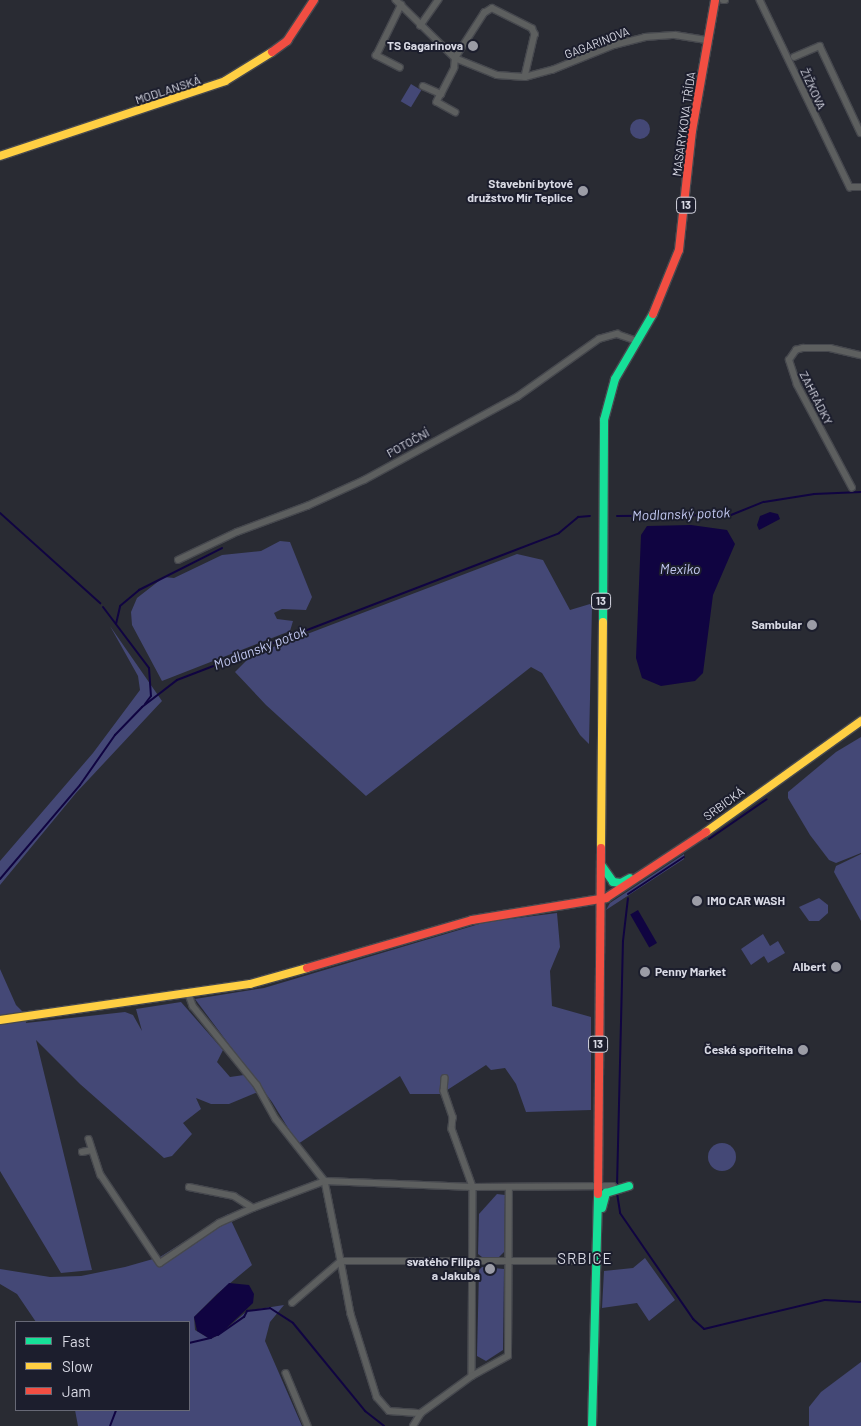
<!DOCTYPE html>
<meta charset="utf-8">
<style>
body{margin:0}
#map{position:relative;width:861px;height:1426px;overflow:hidden;background:#292b33;font-family:Barlow,sans-serif}
div>[style]{position:absolute}
[style*='--x']{left:calc(var(--x)*1px);top:calc(var(--y)*1px);width:calc(var(--w)*1px);rotate:calc(var(--a)*1deg)}
.green>*{inset:0;background:#444876;transform-origin:0 0}
.round{border-radius:50%}
.water>*{inset:0;background:#100441;transform-origin:0 0}
.stream>*{height:2px;margin:-1px;padding:0 1px;transform-origin:1px;border-radius:1px;background:#100441}
.roads{filter:drop-shadow(1px 0 #46484e) drop-shadow(-1px 0 #46484e) drop-shadow(0 1px #46484e) drop-shadow(0 -1px #46484e)}
.street>*{height:5.5px;margin:-2.75px;padding:0 2.75px;transform-origin:2.75px;border-radius:2.75px;background:#5d5f5f}
.fast>*{height:8px;margin:-4px;padding:0 4px;transform-origin:4px;border-radius:4px;background:#16e098}
.slow>*{height:8px;margin:-4px;padding:0 4px;transform-origin:4px;border-radius:4px;background:#ffcf43}
.jam>*{height:8px;margin:-4px;padding:0 4px;transform-origin:4px;border-radius:4px;background:#f24e42}
.dots>*{width:14px;height:14px;translate:-50% -50%;box-sizing:border-box;border:2px solid #1c1e2d;border-radius:50%}
span{translate:-50% -50%;white-space:nowrap;text-align:center;line-height:1.15;-webkit-text-stroke:4px #1c1e2d;paint-order:stroke}
.shield-label span{padding:1px 4px;background:#1c1e2d;border:1px solid;border-radius:4px;-webkit-text-stroke-width:0}
.shield-label{font-size:11px;color:#d8d9e4;font-weight:700}
.street-label{font-size:12px;color:#d8d9e4}
.poi-label{font-size:12px;color:#d8d9e4;font-weight:700}
.right{translate:-100% -50%;text-align:right}
.left{translate:0 -50%;text-align:left}
.water-label{font-size:14px;color:#c1c7f0;font-style:italic}
.quarter-label{font-size:15px;color:#d8d9e4;letter-spacing:1px}
.legend{position:absolute;left:15px;top:1321px;width:175px;height:90px;box-sizing:border-box;background:#1c1e2d;border:1px solid #676976;margin:0;padding:6px 9px;list-style:none;font-size:15px;color:#d8d9e4}
.legend li{display:flex;align-items:center;gap:10px;height:25px}
.legend b{width:25px;border:1px solid #676976}
</style>
<div id="map">
<div class="green">
<i style="left:411px;top:84px;width:12px;height:20px;rotate:31deg"></i>
<i class="round" style="left:630px;top:119px;width:20px;height:20px"></i>
<i style="clip-path:polygon(280px 541px,290px 542px,312px 597px,306px 610px,282px 609px,274px 613px,277px 619px,293px 621px,290px 631px,162px 681px,132px 625px,131px 612px,137px 598px,164px 577px,174px 578px,222px 555px,261px 551px)"></i>
<i style="clip-path:polygon(517px 554px,543px 560px,570px 610px,590px 604px,592px 607px,589px 744px,580px 735px,542px 673px,531px 667px,366px 796px,266px 705px,235px 672px,252px 655px)"></i>
<i style="clip-path:polygon(110px 626px,162px 701px,76px 793px,0 885px,0 861px,93px 753px,140px 690px,138px 676px)"></i>
<i style="clip-path:polygon(861px 737px,861px 853px,836px 863px,829px 860px,810px 835px,788px 798px,788px 792px,836px 752px)"></i>
<i style="clip-path:polygon(684px 854px,684px 859px,606px 910px,610px 903px)"></i>
<i style="clip-path:polygon(861px 854px,861px 921px,834px 872px,836px 866px)"></i>
<i style="clip-path:polygon(819px 898px,828px 905px,828px 913px,819px 921px,809px 921px,799px 907px)"></i>
<i style="clip-path:polygon(557px 913px,560px 947px,550px 971px,552px 1006px,591px 1017px,591px 1110px,526px 1112px,516px 1084px,505px 1068px,491px 1070px,486px 1065px,441px 1094px,410px 1094px,400px 1076px,298px 1144px,272px 1102px,195px 999px,264px 988px,486px 922px)"></i>
<i style="clip-path:polygon(763px 934px,770px 946px,778px 941px,785px 953px,768px 963px,764px 956px,751px 965px,741px 949px)"></i>
<i style="clip-path:polygon(0 969px,16px 1005px,25px 1014px,26px 1023px,125px 1012px,133px 1015px,142px 1031px,136px 1009px,181px 1002px,223px 1050px,217px 1062px,230px 1077px,244px 1075px,258px 1092px,229px 1104px,211px 1104px,196px 1098px,201px 1109px,183px 1123px,192px 1134px,172px 1156px,164px 1158px,80px 1084px,36px 1040px,92px 1270px,61px 1273px,0 1171px)"></i>
<i class="round" style="left:708px;top:1143px;width:28px;height:28px"></i>
<i style="clip-path:polygon(497px 1194px,505px 1195px,504px 1252px,499px 1257px,482px 1257px,478px 1254px,479px 1214px)"></i>
<i style="clip-path:polygon(228px 1214px,252px 1265px,217px 1294px,194px 1317px,195px 1330px,210px 1339px,219px 1335px,247px 1311px,284px 1305px,270px 1322px,265px 1341px,302px 1426px,78px 1426px,75px 1410px,189px 1410px,189px 1322px,36px 1322px,17px 1294px,0 1284px,0 1269px,50px 1277px,81px 1276px,125px 1267px,160px 1257px)"></i>
<i style="clip-path:polygon(645px 1258px,675px 1300px,649px 1321px,637px 1303px,602px 1308px,604px 1271px,633px 1268px)"></i>
<i style="clip-path:polygon(482px 1267px,504px 1269px,503px 1350px,486px 1361px,477px 1356px,479px 1270px)"></i>
<i style="clip-path:polygon(861px 1362px,861px 1426px,809px 1426px,809px 1407px,821px 1392px)"></i>
</div>
<div class="water">
<i style="clip-path:polygon(770px 512px,778px 514px,780px 519px,759px 530px,757px 525px,760px 516px)"></i>
<i style="clip-path:polygon(691px 525px,727px 530px,735px 544px,713px 595px,703px 673px,695px 681px,661px 686px,642px 678px,636px 658px,641px 535px,647px 526px)"></i>
<i style="left:638px;top:910px;width:38px;height:9px;rotate:60deg"></i>
<i style="clip-path:polygon(229px 1283px,249px 1285px,254px 1294px,253px 1303px,219px 1335px,210px 1339px,197px 1331px,194px 1317px)"></i>
</div>
<div class="stream">
<i style="--x:0;--y:513;--w:135;--a:42"></i>
<i style="--x:617;--y:516;--w:114;--a:-0.5"></i>
<i style="--x:731;--y:515;--w:35;--a:-22"></i>
<i style="--x:764;--y:502;--w:51;--a:-9.1"></i>
<i style="--x:814;--y:494;--w:47;--a:-2.4"></i>
<i style="--x:103;--y:607;--w:76;--a:53"></i>
<i style="--x:149;--y:668;--w:28;--a:86"></i>
<i style="--x:151;--y:696;--w:10;--a:127"></i>
<i style="--x:116;--y:624;--w:18;--a:-77"></i>
<i style="--x:120;--y:606;--w:25;--a:-40"></i>
<i style="--x:139;--y:590;--w:93;--a:-26.8"></i>
<i style="--x:709;--y:839;--w:70;--a:-34.6"></i>
<i style="--x:0;--y:879;--w:123;--a:-49.6"></i>
<i style="--x:80;--y:785;--w:61;--a:-55"></i>
<i style="--x:115;--y:735;--w:39;--a:-46"></i>
<i style="--x:142;--y:707;--w:44;--a:-37.6"></i>
<i style="--x:177;--y:680;--w:409;--a:-21"></i>
<i style="--x:559;--y:533;--w:25;--a:-40"></i>
<i style="--x:578;--y:517;--w:12;--a:-5"></i>
<i style="--x:628;--y:894;--w:67;--a:-33.5"></i>
<i style="--x:617;--y:1186;--w:245;--a:-88.6"></i>
<i style="--x:623;--y:941;--w:43;--a:-83.4"></i>
<i style="--x:617;--y:1193;--w:20;--a:81"></i>
<i style="--x:620;--y:1213;--w:129;--a:55.4"></i>
<i style="--x:693;--y:1319;--w:15;--a:42"></i>
<i style="--x:704;--y:1329;--w:124;--a:-13.5"></i>
<i style="--x:825;--y:1300;--w:36;--a:3"></i>
<i style="--x:218;--y:1335;--w:32;--a:-35"></i>
<i style="--x:244;--y:1317;--w:7;--a:-63"></i>
<i style="--x:247;--y:1311;--w:23;--a:-7"></i>
<i style="--x:270;--y:1308;--w:27;--a:33"></i>
<i style="--x:293;--y:1323;--w:114;--a:50.7"></i>
<i style="--x:365;--y:1411;--w:24;--a:38"></i>
<i style="--x:189;--y:1343;--w:23;--a:-13"></i>
<i style="--x:110;--y:1426;--w:17;--a:-69"></i>
</div>
<div class="roads">
<div class="street">
<i style="--x:396;--y:0;--w:83;--a:44.5"></i>
<i style="--x:455;--y:58;--w:45;--a:22"></i>
<i style="--x:497;--y:75;--w:28;--a:4"></i>
<i style="--x:525;--y:77;--w:28;--a:-15"></i>
<i style="--x:552;--y:70;--w:67;--a:-22"></i>
<i style="--x:614;--y:45;--w:32;--a:-14"></i>
<i style="--x:645;--y:37;--w:30;--a:-4"></i>
<i style="--x:675;--y:35;--w:33;--a:9"></i>
<i style="--x:723;--y:0;--w:2;--a:0"></i>
<i style="--x:760;--y:0;--w:208;--a:64.3"></i>
<i style="--x:850;--y:187;--w:11;--a:0"></i>
<i style="--x:420;--y:26;--w:32;--a:-55"></i>
<i style="--x:794;--y:57;--w:28;--a:-23"></i>
<i style="--x:820;--y:46;--w:96;--a:64.8"></i>
<i style="--x:400;--y:68;--w:27;--a:-153"></i>
<i style="--x:376;--y:56;--w:57;--a:-63.9"></i>
<i style="--x:423;--y:86;--w:20;--a:24"></i>
<i style="--x:441;--y:94;--w:29;--a:-63"></i>
<i style="--x:454;--y:68;--w:10;--a:-84"></i>
<i style="--x:455;--y:58;--w:54;--a:-57.2"></i>
<i style="--x:484;--y:13;--w:9;--a:-32"></i>
<i style="--x:492;--y:8;--w:45;--a:26.6"></i>
<i style="--x:532;--y:28;--w:7;--a:63"></i>
<i style="--x:535;--y:34;--w:44;--a:103.1"></i>
<i style="--x:441;--y:94;--w:9;--a:117"></i>
<i style="--x:437;--y:102;--w:21;--a:29"></i>
<i style="--x:852;--y:488;--w:117;--a:-118.1"></i>
<i style="--x:797;--y:385;--w:26;--a:-108"></i>
<i style="--x:789;--y:360;--w:12;--a:-55"></i>
<i style="--x:796;--y:350;--w:7;--a:-16"></i>
<i style="--x:803;--y:348;--w:27;--a:0"></i>
<i style="--x:830;--y:348;--w:32;--a:13"></i>
<i style="--x:178;--y:560;--w:65;--a:-25.4"></i>
<i style="--x:237;--y:532;--w:75;--a:-20.4"></i>
<i style="--x:307;--y:506;--w:63;--a:-24.5"></i>
<i style="--x:364;--y:480;--w:174;--a:-28.5"></i>
<i style="--x:517;--y:397;--w:100;--a:-35.3"></i>
<i style="--x:599;--y:339;--w:19;--a:-16"></i>
<i style="--x:617;--y:334;--w:21;--a:19"></i>
<i style="--x:188;--y:992;--w:15;--a:70"></i>
<i style="--x:193;--y:1006;--w:102;--a:51"></i>
<i style="--x:257;--y:1085;--w:39;--a:61"></i>
<i style="--x:276;--y:1119;--w:79;--a:51.7"></i>
<i style="--x:325;--y:1181;--w:82;--a:78.7"></i>
<i style="--x:341;--y:1261;--w:242;--a:0"></i>
<i style="--x:445;--y:1078;--w:13;--a:94"></i>
<i style="--x:444;--y:1091;--w:28;--a:71"></i>
<i style="--x:453;--y:1117;--w:12;--a:95"></i>
<i style="--x:452;--y:1129;--w:62;--a:70.1"></i>
<i style="--x:473;--y:1187;--w:189;--a:90.3"></i>
<i style="--x:472;--y:1376;--w:41;--a:-29.1"></i>
<i style="--x:508;--y:1356;--w:168;--a:-89.7"></i>
<i style="--x:89;--y:1139;--w:38;--a:72"></i>
<i style="--x:101;--y:1175;--w:106;--a:56.2"></i>
<i style="--x:160;--y:1263;--w:71;--a:-34.1"></i>
<i style="--x:219;--y:1223;--w:37;--a:-24"></i>
<i style="--x:82;--y:1152;--w:10;--a:-11"></i>
<i style="--x:189;--y:1187;--w:46;--a:11.3"></i>
<i style="--x:234;--y:1196;--w:22;--a:32"></i>
<i style="--x:253;--y:1208;--w:77;--a:-20.6"></i>
<i style="--x:325;--y:1181;--w:148;--a:2.3"></i>
<i style="--x:473;--y:1187;--w:140;--a:-0.4"></i>
<i style="--x:292;--y:1303;--w:65;--a:-40.6"></i>
<i style="--x:341;--y:1261;--w:54;--a:79.3"></i>
<i style="--x:351;--y:1314;--w:87;--a:72.6"></i>
<i style="--x:377;--y:1397;--w:18;--a:49"></i>
<i style="--x:389;--y:1411;--w:32;--a:4"></i>
<i style="--x:421;--y:1413;--w:63;--a:-36"></i>
<i style="--x:286;--y:1373;--w:57;--a:67.5"></i>
<i style="--x:413;--y:1426;--w:15;--a:-58"></i>
</div>
<div class="fast">
<i style="--x:603;--y:622;--w:202;--a:-89.7"></i>
<i style="--x:604;--y:420;--w:42;--a:-75"></i>
<i style="--x:615;--y:379;--w:75;--a:-59.7"></i>
<i style="--x:602;--y:866;--w:19;--a:55"></i>
<i style="--x:613;--y:882;--w:8;--a:7"></i>
<i style="--x:621;--y:883;--w:10;--a:-29"></i>
<i style="--x:602;--y:1208;--w:16;--a:-75"></i>
<i style="--x:606;--y:1193;--w:24;--a:-17"></i>
<i style="--x:592;--y:1426;--w:232;--a:-88.5"></i>
</div>
<div class="slow">
<i style="--x:0;--y:156;--w:237;--a:-18.4"></i>
<i style="--x:225;--y:81;--w:55;--a:-31.7"></i>
<i style="--x:706;--y:832;--w:191;--a:-35.6"></i>
<i style="--x:601;--y:848;--w:226;--a:-89.5"></i>
<i style="--x:0;--y:1020;--w:253;--a:-8.2"></i>
<i style="--x:250;--y:984;--w:59;--a:-15.7"></i>
</div>
<div class="jam">
<i style="--x:272;--y:52;--w:19;--a:-36"></i>
<i style="--x:287;--y:41;--w:49;--a:-56.6"></i>
<i style="--x:653;--y:314;--w:69;--a:-67.9"></i>
<i style="--x:679;--y:250;--w:120;--a:-83.8"></i>
<i style="--x:692;--y:131;--w:133;--a:-80"></i>
<i style="--x:307;--y:968;--w:172;--a:-16.2"></i>
<i style="--x:472;--y:920;--w:136;--a:-9.3"></i>
<i style="--x:606;--y:898;--w:120;--a:-33.4"></i>
<i style="--x:598;--y:1194;--w:346;--a:-89.5"></i>
</div>
</div>
<div class="dots">
<i style="left:473px;top:46px;background:#9b9ca6"></i>
<i style="left:583px;top:191px;background:#9b9ca6"></i>
<i style="left:812px;top:625px;background:#9b9ca6"></i>
<i style="left:697px;top:901px;background:#9b9ca6"></i>
<i style="left:836px;top:967px;background:#9b9ca6"></i>
<i style="left:645px;top:972px;background:#9b9ca6"></i>
<i style="left:803px;top:1050px;background:#9b9ca6"></i>
<i style="left:490px;top:1269px;background:#9b9ca6"></i>
</div>
<div class="shield-label">
<span style="left:686px;top:205px">13</span>
<span style="left:601px;top:601px">13</span>
<span style="left:598px;top:1044px">13</span>
</div>
<div class="street-label">
<span style="left:597px;top:43px;rotate:-21deg">GAGARINOVA</span>
<span style="left:813px;top:89px;rotate:65deg">ŽIŽKOVA</span>
<span style="left:168px;top:90px;rotate:-18deg">MODLANSKÁ</span>
<span style="left:684px;top:124px;rotate:-82deg">MASARYKOVA TŘÍDA</span>
<span style="left:816px;top:398px;rotate:63deg">ZAHRÁDKY</span>
<span style="left:408px;top:443px;rotate:-29deg">POTOČNÍ</span>
<span style="left:724px;top:804px;rotate:-36deg">SRBICKÁ</span>
</div>
<div class="poi-label">
<span class="right" style="left:463px;top:46px">TS Gagarinova</span>
<span class="right" style="left:573px;top:191px">Stavební bytové<br>družstvo Mír Teplice</span>
<span class="right" style="left:802px;top:625px">Sambular</span>
<span class="left" style="left:707px;top:901px">IMO CAR WASH</span>
<span class="right" style="left:826px;top:967px">Albert</span>
<span class="left" style="left:655px;top:972px">Penny Market</span>
<span class="right" style="left:793px;top:1050px">Česká spořitelna</span>
<span class="right" style="left:480px;top:1269px">svatého Filipa<br>a Jakuba</span>
</div>
<div class="water-label">
<span style="left:681px;top:514px;rotate:-2deg">Modlanský potok</span>
<span style="left:680px;top:569px">Mexiko</span>
<span style="left:260px;top:648px;rotate:-21deg">Modlanský potok</span>
</div>
<div class="quarter-label">
<span style="left:585px;top:1259px">SRBICE</span>
</div>
<ul class="legend">
<li><b style="height:6px;background:#16e098"></b>Fast</li>
<li><b style="height:6px;background:#ffcf43"></b>Slow</li>
<li><b style="height:6px;background:#f24e42"></b>Jam</li>
</ul>
</div>
